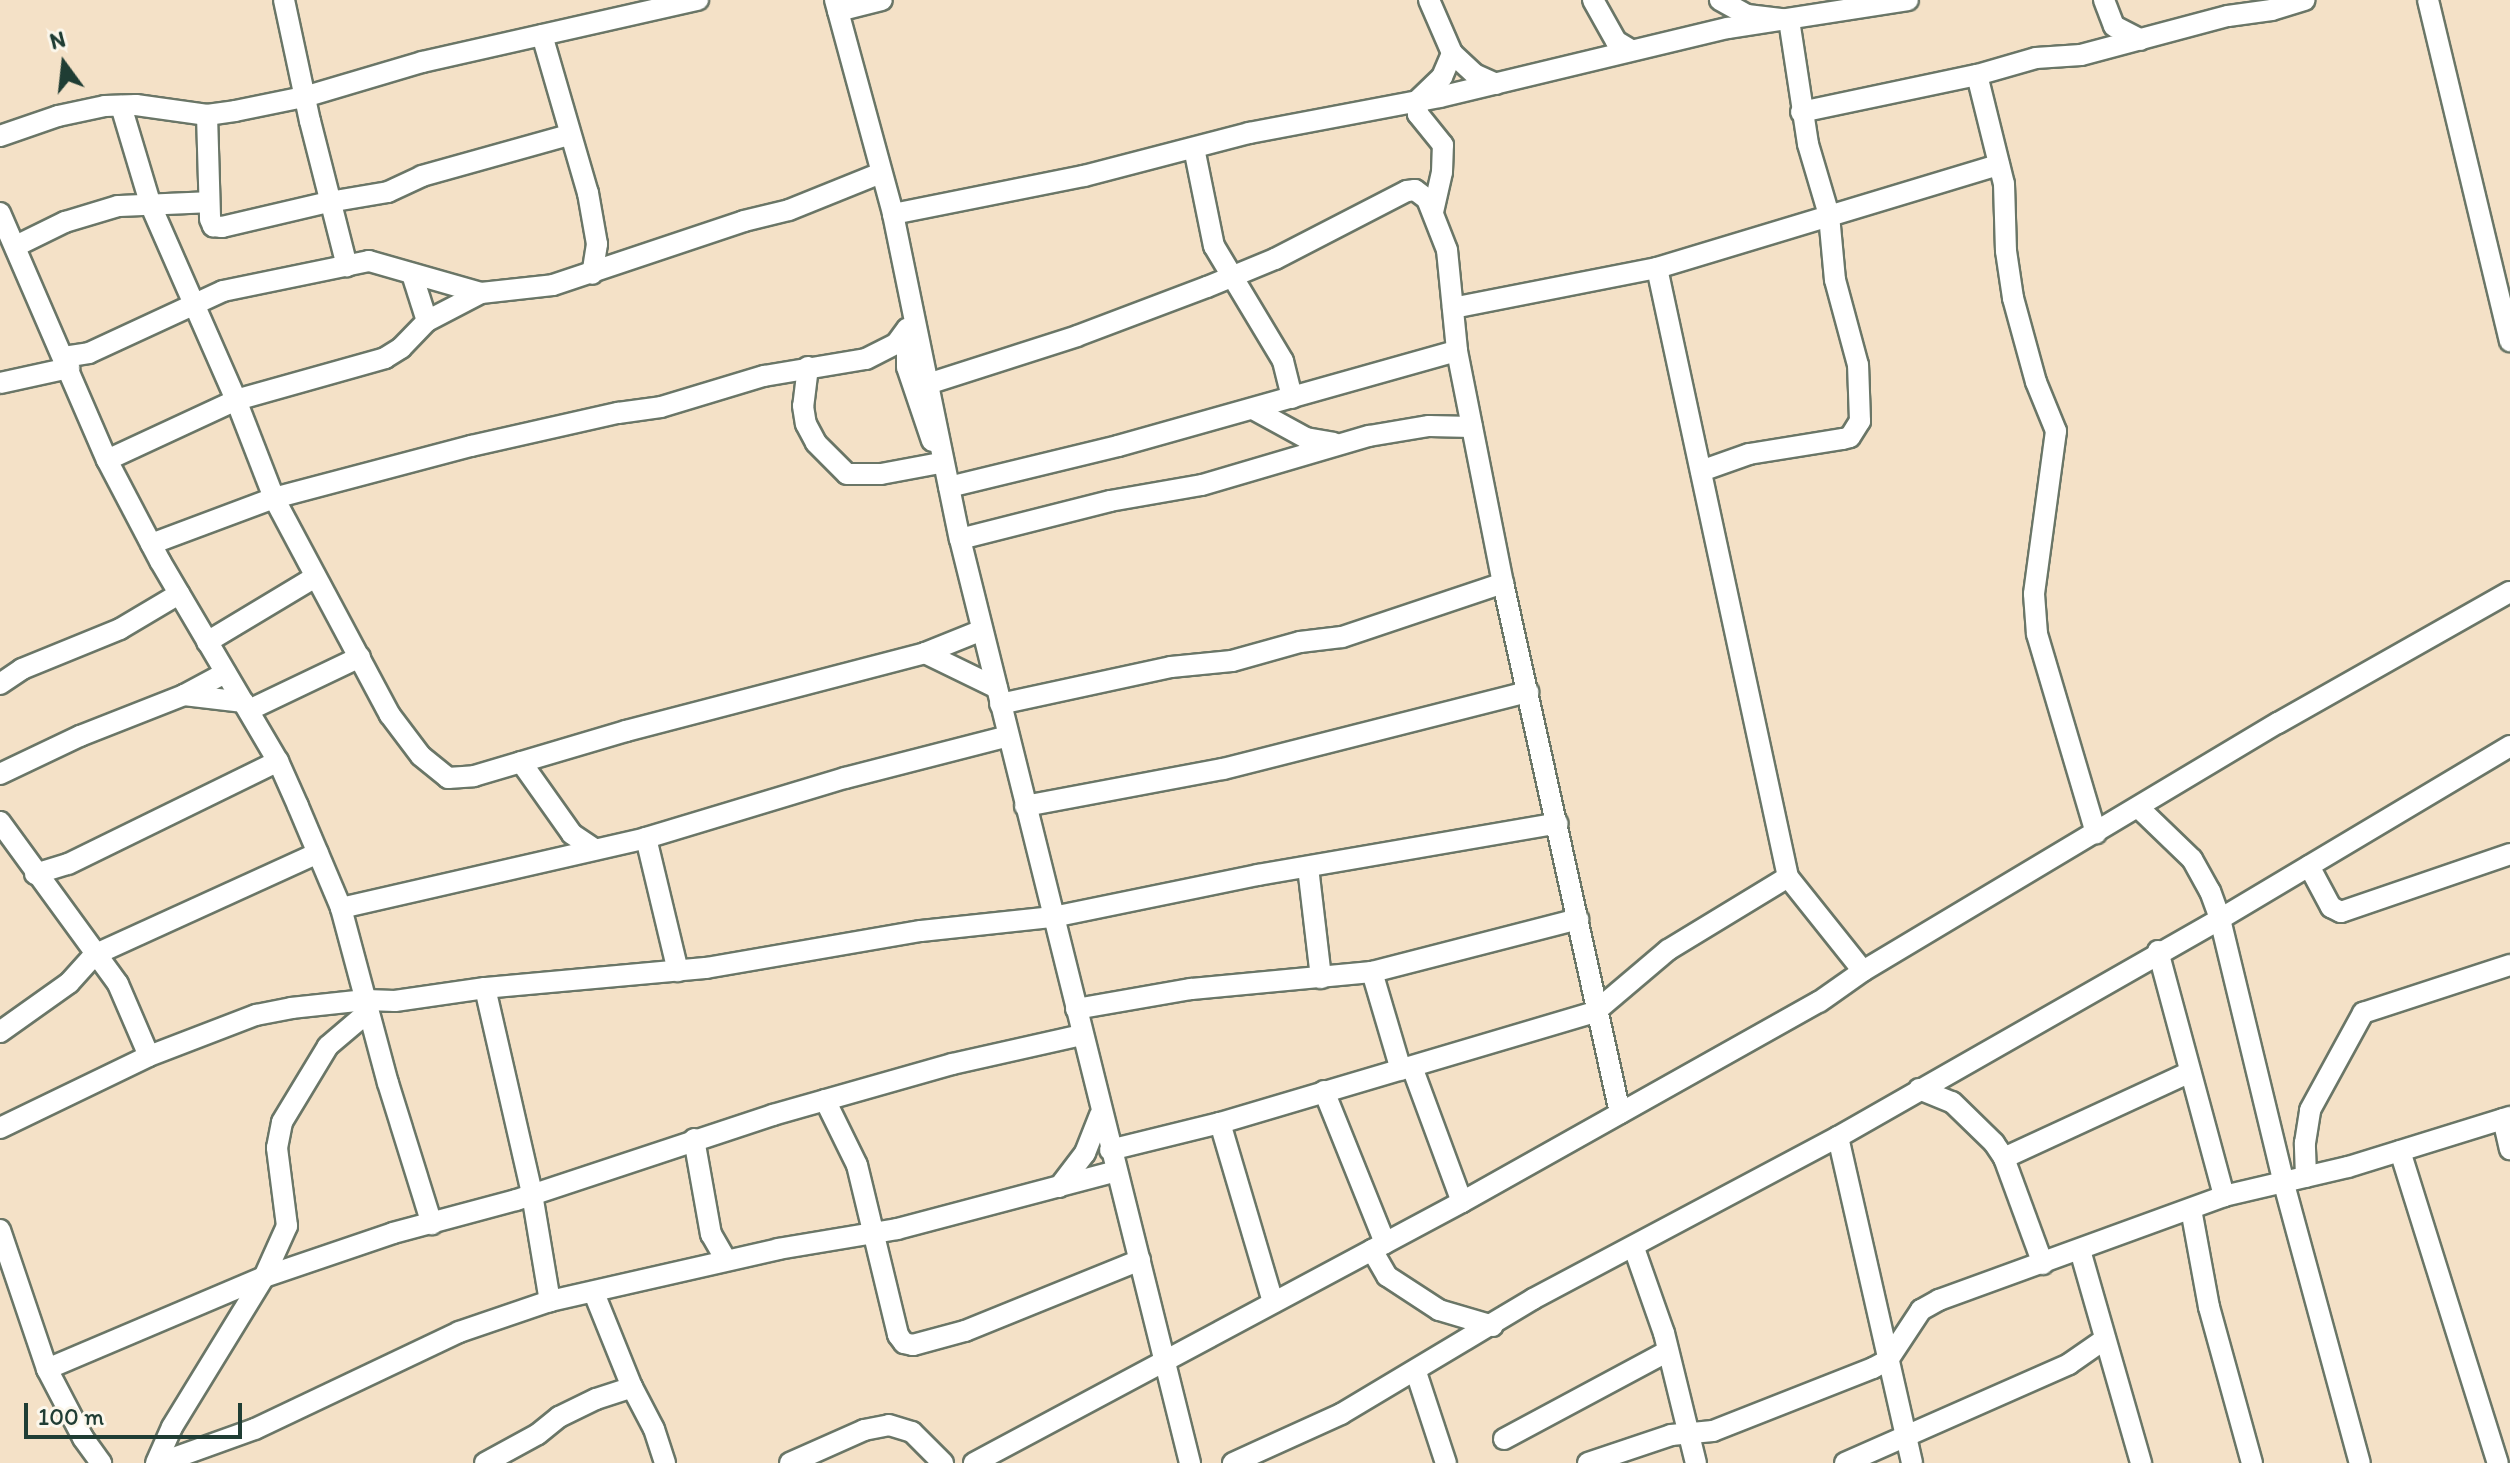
<!DOCTYPE html>
<style>
body{margin:0}
#map{position:relative;width:2510px;height:1463px;overflow:hidden;background:#f4e1c7;font-family:Itim,sans-serif}
div>[style]{position:absolute}
[style*='--x']{left:calc(var(--x)*1px);top:calc(var(--y)*1px);width:calc(var(--w)*1px);rotate:calc(var(--a)*1deg)}
.roads{filter:drop-shadow(2px 0 #6a7667) drop-shadow(-2px 0 #6a7667) drop-shadow(0 2px #6a7667) drop-shadow(0 -2px #6a7667)}
.minor>*{height:20px;margin:-10px;padding:0 10px;transform-origin:10px;border-radius:10px;background:#fff}
span{translate:-50% -50%;white-space:nowrap;text-align:center;line-height:1.15;-webkit-text-stroke:8px #fbf7ec;paint-order:stroke}
.north{position:absolute;left:24px;top:24px;width:80px;height:80px;-webkit-text-stroke:6px #fbf7ec;paint-order:stroke;rotate:345deg;font-size:22px;font-weight:700;line-height:32px;text-align:center;color:#1f3d34}
.north::after{content:'';display:block;margin:auto;width:28px;height:36px;background:#1f3d34;clip-path:polygon(50% 0,100% 100%,50% 72%,0 100%)}
.scale{position:absolute;left:24px;top:1403px;width:218px;height:36px;box-sizing:border-box;border:4px solid #1f3d34;border-top:0;padding-left:10px;font-size:24px;line-height:28px;white-space:nowrap;color:#1f3d34;-webkit-text-stroke:6px #fbf7ec;paint-order:stroke}
</style>
<div id="map">
<div class="roads">
<div class="minor">
<i style="--x:284;--y:0;--w:124;--a:77.9"></i>
<i style="--x:310;--y:121;--w:150;--a:75.7"></i>
<i style="--x:835;--y:0;--w:222;--a:74.8"></i>
<i style="--x:893;--y:214;--w:332;--a:78.4"></i>
<i style="--x:960;--y:539;--w:952;--a:76.02"></i>
<i style="--x:1429;--y:0;--w:58;--a:66.5"></i>
<i style="--x:1452;--y:53;--w:33;--a:43"></i>
<i style="--x:1476;--y:75;--w:22;--a:24"></i>
<i style="--x:1593;--y:0;--w:47;--a:60.7"></i>
<i style="--x:1616;--y:41;--w:17;--a:31"></i>
<i style="--x:2104;--y:0;--w:28;--a:69"></i>
<i style="--x:2114;--y:26;--w:30;--a:27"></i>
<i style="--x:2428;--y:0;--w:351;--a:76.5"></i>
<i style="--x:838;--y:11;--w:45;--a:-14"></i>
<i style="--x:542;--y:35;--w:165;--a:73.8"></i>
<i style="--x:588;--y:193;--w:52;--a:80"></i>
<i style="--x:597;--y:244;--w:30;--a:99"></i>
<i style="--x:1977;--y:75;--w:112;--a:76.1"></i>
<i style="--x:2004;--y:184;--w:67;--a:88.3"></i>
<i style="--x:2006;--y:251;--w:48;--a:81.5"></i>
<i style="--x:2013;--y:298;--w:87;--a:74.7"></i>
<i style="--x:2036;--y:382;--w:53;--a:67.8"></i>
<i style="--x:2056;--y:431;--w:164;--a:97.7"></i>
<i style="--x:2034;--y:594;--w:40;--a:85.7"></i>
<i style="--x:2037;--y:634;--w:208;--a:73.5"></i>
<i style="--x:121;--y:106;--w:104;--a:73.3"></i>
<i style="--x:151;--y:206;--w:212;--a:66.3"></i>
<i style="--x:236;--y:400;--w:105;--a:68.8"></i>
<i style="--x:274;--y:498;--w:246;--a:61.9"></i>
<i style="--x:390;--y:715;--w:51;--a:52.9"></i>
<i style="--x:421;--y:756;--w:35;--a:39"></i>
<i style="--x:448;--y:778;--w:26;--a:-4"></i>
<i style="--x:474;--y:776;--w:159;--a:-16.5"></i>
<i style="--x:626;--y:731;--w:309;--a:-14.6"></i>
<i style="--x:925;--y:653;--w:61;--a:-22"></i>
<i style="--x:1801;--y:112;--w:180;--a:-11.9"></i>
<i style="--x:1977;--y:75;--w:61;--a:-16.1"></i>
<i style="--x:2036;--y:58;--w:45;--a:-3.8"></i>
<i style="--x:2081;--y:55;--w:152;--a:-14.9"></i>
<i style="--x:2228;--y:16;--w:44;--a:-7.8"></i>
<i style="--x:2272;--y:10;--w:34;--a:-17"></i>
<i style="--x:207;--y:115;--w:104;--a:88.3"></i>
<i style="--x:210;--y:219;--w:8;--a:67"></i>
<i style="--x:213;--y:226;--w:9;--a:6"></i>
<i style="--x:222;--y:227;--w:110;--a:-13.2"></i>
<i style="--x:329;--y:202;--w:60;--a:-9.6"></i>
<i style="--x:388;--y:192;--w:38;--a:-25"></i>
<i style="--x:422;--y:176;--w:153;--a:-15.6"></i>
<i style="--x:0;--y:136;--w:61;--a:-19"></i>
<i style="--x:58;--y:116;--w:48;--a:-12"></i>
<i style="--x:105;--y:106;--w:31;--a:-2"></i>
<i style="--x:136;--y:105;--w:72;--a:8"></i>
<i style="--x:207;--y:115;--w:28;--a:-8"></i>
<i style="--x:235;--y:111;--w:70;--a:-11.5"></i>
<i style="--x:304;--y:97;--w:123;--a:-16.5"></i>
<i style="--x:422;--y:62;--w:283;--a:-12.7"></i>
<i style="--x:1194;--y:148;--w:100;--a:78.5"></i>
<i style="--x:1214;--y:246;--w:134;--a:59"></i>
<i style="--x:1283;--y:361;--w:38;--a:76"></i>
<i style="--x:1433;--y:212;--w:41;--a:-77.3"></i>
<i style="--x:1442;--y:172;--w:27;--a:-88"></i>
<i style="--x:1443;--y:145;--w:40;--a:-129"></i>
<i style="--x:1418;--y:114;--w:13;--a:-94"></i>
<i style="--x:1417;--y:101;--w:35;--a:-44"></i>
<i style="--x:1442;--y:77;--w:26;--a:-67"></i>
<i style="--x:0;--y:213;--w:269;--a:66.6"></i>
<i style="--x:107;--y:460;--w:114;--a:62.3"></i>
<i style="--x:160;--y:561;--w:232;--a:59.5"></i>
<i style="--x:278;--y:761;--w:49;--a:66"></i>
<i style="--x:298;--y:806;--w:111;--a:67.1"></i>
<i style="--x:341;--y:908;--w:181;--a:75"></i>
<i style="--x:388;--y:1083;--w:148;--a:72.7"></i>
<i style="--x:893;--y:214;--w:195;--a:-11.3"></i>
<i style="--x:1084;--y:176;--w:171;--a:-14.6"></i>
<i style="--x:1249;--y:133;--w:194;--a:-10.7"></i>
<i style="--x:1440;--y:97;--w:296;--a:-13.5"></i>
<i style="--x:1728;--y:28;--w:182;--a:-8.8"></i>
<i style="--x:16;--y:246;--w:55;--a:-26.1"></i>
<i style="--x:65;--y:222;--w:55;--a:-16.8"></i>
<i style="--x:118;--y:206;--w:90;--a:-2.5"></i>
<i style="--x:1657;--y:268;--w:623;--a:77.86"></i>
<i style="--x:412;--y:274;--w:49;--a:72.3"></i>
<i style="--x:1453;--y:308;--w:208;--a:-11.1"></i>
<i style="--x:1657;--y:268;--w:357;--a:-16.8"></i>
<i style="--x:907;--y:329;--w:38;--a:90"></i>
<i style="--x:907;--y:367;--w:78;--a:71.3"></i>
<i style="--x:64;--y:357;--w:25;--a:-9"></i>
<i style="--x:89;--y:353;--w:148;--a:-24.8"></i>
<i style="--x:223;--y:291;--w:149;--a:-11.6"></i>
<i style="--x:369;--y:261;--w:116;--a:15.9"></i>
<i style="--x:481;--y:293;--w:72;--a:-6.3"></i>
<i style="--x:553;--y:285;--w:201;--a:-18.5"></i>
<i style="--x:744;--y:221;--w:46;--a:-13.7"></i>
<i style="--x:789;--y:210;--w:99;--a:-21.9"></i>
<i style="--x:808;--y:367;--w:39;--a:97"></i>
<i style="--x:803;--y:406;--w:18;--a:81"></i>
<i style="--x:806;--y:424;--w:21;--a:62"></i>
<i style="--x:816;--y:443;--w:44;--a:45"></i>
<i style="--x:847;--y:474;--w:34;--a:0"></i>
<i style="--x:881;--y:474;--w:60;--a:-10.6"></i>
<i style="--x:0;--y:383;--w:71;--a:-12.3"></i>
<i style="--x:931;--y:383;--w:153;--a:-17.8"></i>
<i style="--x:1077;--y:336;--w:139;--a:-20.7"></i>
<i style="--x:1207;--y:287;--w:74;--a:-22.4"></i>
<i style="--x:1275;--y:259;--w:148;--a:-27.3"></i>
<i style="--x:1407;--y:191;--w:8;--a:-7"></i>
<i style="--x:1415;--y:190;--w:15;--a:37"></i>
<i style="--x:1427;--y:199;--w:55;--a:68.6"></i>
<i style="--x:1447;--y:250;--w:101;--a:84.3"></i>
<i style="--x:1457;--y:351;--w:237;--a:78.8"></i>
<i style="--x:1503;--y:583;--w:543;--a:77.55"></i>
<i style="--x:1253;--y:409;--w:60;--a:28.7"></i>
<i style="--x:1306;--y:438;--w:28;--a:10"></i>
<i style="--x:107;--y:460;--w:142;--a:-24.9"></i>
<i style="--x:236;--y:400;--w:155;--a:-15.7"></i>
<i style="--x:385;--y:358;--w:19;--a:-32"></i>
<i style="--x:401;--y:348;--w:37;--a:-46"></i>
<i style="--x:427;--y:321;--w:61;--a:-27.4"></i>
<i style="--x:1701;--y:471;--w:51;--a:-19.5"></i>
<i style="--x:1749;--y:454;--w:95;--a:-9.1"></i>
<i style="--x:1843;--y:439;--w:7;--a:-16"></i>
<i style="--x:1850;--y:437;--w:19;--a:-58"></i>
<i style="--x:1860;--y:421;--w:56;--a:-92"></i>
<i style="--x:1858;--y:365;--w:88;--a:-105.1"></i>
<i style="--x:1835;--y:280;--w:65;--a:-95.3"></i>
<i style="--x:1829;--y:215;--w:74;--a:-106.5"></i>
<i style="--x:1808;--y:144;--w:125;--a:-98.7"></i>
<i style="--x:1789;--y:20;--w:42;--a:-173.2"></i>
<i style="--x:1747;--y:15;--w:31;--a:-151"></i>
<i style="--x:949;--y:487;--w:174;--a:-13.6"></i>
<i style="--x:1118;--y:446;--w:352;--a:-15.7"></i>
<i style="--x:960;--y:539;--w:155;--a:-14.2"></i>
<i style="--x:1110;--y:501;--w:93;--a:-9.9"></i>
<i style="--x:1202;--y:485;--w:174;--a:-16.4"></i>
<i style="--x:1369;--y:436;--w:61;--a:-9.5"></i>
<i style="--x:1429;--y:426;--w:43;--a:1.3"></i>
<i style="--x:151;--y:544;--w:131;--a:-20.5"></i>
<i style="--x:274;--y:498;--w:204;--a:-14.8"></i>
<i style="--x:471;--y:446;--w:151;--a:-12.7"></i>
<i style="--x:618;--y:413;--w:43;--a:-7.9"></i>
<i style="--x:661;--y:407;--w:108;--a:-16.8"></i>
<i style="--x:764;--y:376;--w:103;--a:-9.5"></i>
<i style="--x:866;--y:359;--w:34;--a:-27"></i>
<i style="--x:896;--y:344;--w:19;--a:-54"></i>
<i style="--x:207;--y:642;--w:126;--a:-31"></i>
<i style="--x:925;--y:653;--w:80;--a:25.9"></i>
<i style="--x:0;--y:684;--w:27;--a:-34"></i>
<i style="--x:22;--y:669;--w:106;--a:-22.2"></i>
<i style="--x:120;--y:629;--w:69;--a:-30.7"></i>
<i style="--x:184;--y:695;--w:60;--a:6.7"></i>
<i style="--x:1000;--y:704;--w:175;--a:-12.2"></i>
<i style="--x:1171;--y:667;--w:61;--a:-5.6"></i>
<i style="--x:1232;--y:661;--w:71;--a:-15.6"></i>
<i style="--x:1300;--y:642;--w:42;--a:-6.8"></i>
<i style="--x:1342;--y:637;--w:170;--a:-18.5"></i>
<i style="--x:249;--y:710;--w:123;--a:-25.5"></i>
<i style="--x:521;--y:762;--w:88;--a:54.7"></i>
<i style="--x:572;--y:834;--w:27;--a:34"></i>
<i style="--x:0;--y:774;--w:89;--a:-25.4"></i>
<i style="--x:80;--y:736;--w:112;--a:-21.5"></i>
<i style="--x:184;--y:695;--w:47;--a:-28.2"></i>
<i style="--x:1025;--y:806;--w:201;--a:-10.6"></i>
<i style="--x:1223;--y:769;--w:315;--a:-14.2"></i>
<i style="--x:2140;--y:809;--w:72;--a:43.9"></i>
<i style="--x:2192;--y:859;--w:37;--a:61"></i>
<i style="--x:2210;--y:891;--w:30;--a:70"></i>
<i style="--x:2220;--y:919;--w:273;--a:76.4"></i>
<i style="--x:2284;--y:1184;--w:289;--a:74.8"></i>
<i style="--x:0;--y:822;--w:200;--a:53.9"></i>
<i style="--x:118;--y:984;--w:78;--a:66.7"></i>
<i style="--x:646;--y:838;--w:137;--a:76.5"></i>
<i style="--x:2309;--y:866;--w:47;--a:61.8"></i>
<i style="--x:2331;--y:907;--w:11;--a:27"></i>
<i style="--x:2341;--y:912;--w:179;--a:-18.9"></i>
<i style="--x:1308;--y:867;--w:112;--a:83.3"></i>
<i style="--x:35;--y:874;--w:34;--a:-17"></i>
<i style="--x:68;--y:864;--w:234;--a:-26.1"></i>
<i style="--x:341;--y:908;--w:313;--a:-12.9"></i>
<i style="--x:646;--y:838;--w:208;--a:-16.8"></i>
<i style="--x:845;--y:778;--w:168;--a:-14.4"></i>
<i style="--x:2158;--y:951;--w:254;--a:74.9"></i>
<i style="--x:1372;--y:972;--w:213;--a:-14.4"></i>
<i style="--x:485;--y:988;--w:211;--a:77.1"></i>
<i style="--x:532;--y:1194;--w:109;--a:80.5"></i>
<i style="--x:1076;--y:1009;--w:117;--a:-9.9"></i>
<i style="--x:1191;--y:989;--w:182;--a:-5.4"></i>
<i style="--x:1372;--y:972;--w:102;--a:73.5"></i>
<i style="--x:0;--y:1032;--w:85;--a:-35.4"></i>
<i style="--x:69;--y:983;--w:38;--a:-48"></i>
<i style="--x:94;--y:955;--w:246;--a:-24.5"></i>
<i style="--x:1412;--y:1067;--w:144;--a:69.7"></i>
<i style="--x:1919;--y:1089;--w:35;--a:22"></i>
<i style="--x:1952;--y:1102;--w:59;--a:44.3"></i>
<i style="--x:1994;--y:1143;--w:18;--a:56"></i>
<i style="--x:2004;--y:1158;--w:113;--a:69.8"></i>
<i style="--x:1324;--y:1091;--w:164;--a:68.1"></i>
<i style="--x:825;--y:1100;--w:72;--a:63.8"></i>
<i style="--x:857;--y:1165;--w:175;--a:76.4"></i>
<i style="--x:898;--y:1335;--w:10;--a:53"></i>
<i style="--x:904;--y:1343;--w:9;--a:13"></i>
<i style="--x:913;--y:1345;--w:54;--a:-15.1"></i>
<i style="--x:965;--y:1331;--w:189;--a:-22.1"></i>
<i style="--x:2503;--y:1119;--w:31;--a:77"></i>
<i style="--x:1220;--y:1123;--w:187;--a:73.5"></i>
<i style="--x:0;--y:1128;--w:165;--a:-25.8"></i>
<i style="--x:149;--y:1056;--w:115;--a:-21"></i>
<i style="--x:256;--y:1015;--w:36;--a:-11"></i>
<i style="--x:291;--y:1008;--w:75;--a:-6.1"></i>
<i style="--x:366;--y:1000;--w:29;--a:2"></i>
<i style="--x:395;--y:1001;--w:91;--a:-8.2"></i>
<i style="--x:485;--y:988;--w:222;--a:-5.2"></i>
<i style="--x:706;--y:968;--w:218;--a:-9.8"></i>
<i style="--x:921;--y:931;--w:133;--a:-6.1"></i>
<i style="--x:1053;--y:917;--w:209;--a:-11.6"></i>
<i style="--x:1258;--y:875;--w:304;--a:-9.8"></i>
<i style="--x:1838;--y:1137;--w:334;--a:77.2"></i>
<i style="--x:694;--y:1139;--w:97;--a:79.9"></i>
<i style="--x:711;--y:1234;--w:30;--a:60"></i>
<i style="--x:1110;--y:1150;--w:113;--a:-13.8"></i>
<i style="--x:1220;--y:1123;--w:391;--a:-16.5"></i>
<i style="--x:1595;--y:1012;--w:96;--a:-40.3"></i>
<i style="--x:1668;--y:950;--w:140;--a:-31.3"></i>
<i style="--x:1788;--y:877;--w:120;--a:51.4"></i>
<i style="--x:2400;--y:1151;--w:327;--a:72.6"></i>
<i style="--x:2004;--y:1158;--w:205;--a:-24.8"></i>
<i style="--x:2306;--y:1177;--w:34;--a:-92"></i>
<i style="--x:2305;--y:1143;--w:33;--a:-81"></i>
<i style="--x:2310;--y:1110;--w:111;--a:-61.3"></i>
<i style="--x:2363;--y:1013;--w:155;--a:-18.1"></i>
<i style="--x:1059;--y:1187;--w:43;--a:-52.6"></i>
<i style="--x:1085;--y:1153;--w:41;--a:-68.5"></i>
<i style="--x:2191;--y:1209;--w:100;--a:79.6"></i>
<i style="--x:2209;--y:1307;--w:162;--a:74.6"></i>
<i style="--x:0;--y:1230;--w:147;--a:71.3"></i>
<i style="--x:47;--y:1369;--w:78;--a:62.4"></i>
<i style="--x:83;--y:1438;--w:31;--a:54"></i>
<i style="--x:1634;--y:1248;--w:90;--a:70.6"></i>
<i style="--x:1664;--y:1333;--w:134;--a:76.2"></i>
<i style="--x:1372;--y:1250;--w:30;--a:60"></i>
<i style="--x:1387;--y:1276;--w:62;--a:33.2"></i>
<i style="--x:1439;--y:1310;--w:56;--a:16.5"></i>
<i style="--x:2080;--y:1250;--w:222;--a:74"></i>
<i style="--x:594;--y:1293;--w:101;--a:68"></i>
<i style="--x:632;--y:1387;--w:47;--a:62.4"></i>
<i style="--x:654;--y:1429;--w:36;--a:72"></i>
<i style="--x:47;--y:1369;--w:236;--a:-23"></i>
<i style="--x:264;--y:1277;--w:136;--a:-18.8"></i>
<i style="--x:393;--y:1233;--w:127;--a:-15"></i>
<i style="--x:516;--y:1200;--w:271;--a:-18.3"></i>
<i style="--x:773;--y:1115;--w:186;--a:-15.9"></i>
<i style="--x:952;--y:1064;--w:133;--a:-12.6"></i>
<i style="--x:1416;--y:1372;--w:96;--a:71.8"></i>
<i style="--x:1504;--y:1439;--w:186;--a:-28.2"></i>
<i style="--x:156;--y:1463;--w:39;--a:-66"></i>
<i style="--x:172;--y:1427;--w:176;--a:-58.5"></i>
<i style="--x:264;--y:1277;--w:56;--a:-65.7"></i>
<i style="--x:287;--y:1226;--w:79;--a:-97.3"></i>
<i style="--x:277;--y:1148;--w:26;--a:-79"></i>
<i style="--x:282;--y:1122;--w:89;--a:-58.8"></i>
<i style="--x:328;--y:1046;--w:52;--a:-40.4"></i>
<i style="--x:160;--y:1463;--w:101;--a:-19.7"></i>
<i style="--x:255;--y:1429;--w:226;--a:-25.4"></i>
<i style="--x:459;--y:1332;--w:96;--a:-18.8"></i>
<i style="--x:550;--y:1301;--w:234;--a:-12.8"></i>
<i style="--x:778;--y:1249;--w:121;--a:-9.5"></i>
<i style="--x:897;--y:1229;--w:227;--a:-14.8"></i>
<i style="--x:485;--y:1463;--w:60;--a:-28.7"></i>
<i style="--x:538;--y:1434;--w:27;--a:-39"></i>
<i style="--x:559;--y:1417;--w:41;--a:-25.9"></i>
<i style="--x:596;--y:1399;--w:38;--a:-18"></i>
<i style="--x:790;--y:1463;--w:81;--a:-24"></i>
<i style="--x:864;--y:1430;--w:25;--a:-11"></i>
<i style="--x:889;--y:1425;--w:24;--a:17"></i>
<i style="--x:912;--y:1432;--w:44;--a:45"></i>
<i style="--x:974;--y:1463;--w:553;--a:-28.14"></i>
<i style="--x:1462;--y:1202;--w:409;--a:-29.3"></i>
<i style="--x:1819;--y:1002;--w:54;--a:-35.2"></i>
<i style="--x:1863;--y:971;--w:483;--a:-30.9"></i>
<i style="--x:2278;--y:723;--w:266;--a:-29.5"></i>
<i style="--x:1233;--y:1463;--w:119;--a:-24.4"></i>
<i style="--x:1341;--y:1414;--w:224;--a:-30.9"></i>
<i style="--x:1533;--y:1299;--w:345;--a:-28"></i>
<i style="--x:1838;--y:1137;--w:440;--a:-29.7"></i>
<i style="--x:2220;--y:919;--w:338;--a:-30.8"></i>
<i style="--x:1588;--y:1463;--w:88;--a:-18.6"></i>
<i style="--x:1671;--y:1435;--w:42;--a:-5.4"></i>
<i style="--x:1713;--y:1431;--w:172;--a:-21.5"></i>
<i style="--x:1873;--y:1368;--w:17;--a:-28"></i>
<i style="--x:1888;--y:1360;--w:60;--a:-56.6"></i>
<i style="--x:1921;--y:1310;--w:21;--a:-29"></i>
<i style="--x:1939;--y:1300;--w:303;--a:-20"></i>
<i style="--x:2224;--y:1196;--w:127;--a:-13.2"></i>
<i style="--x:2348;--y:1167;--w:170;--a:-17.2"></i>
<i style="--x:1845;--y:1463;--w:245;--a:-23.8"></i>
<i style="--x:2069;--y:1364;--w:44;--a:-34.8"></i>
</div>
</div>
<div class="north">N</div>
<div class="scale">100 m</div>
</div>
